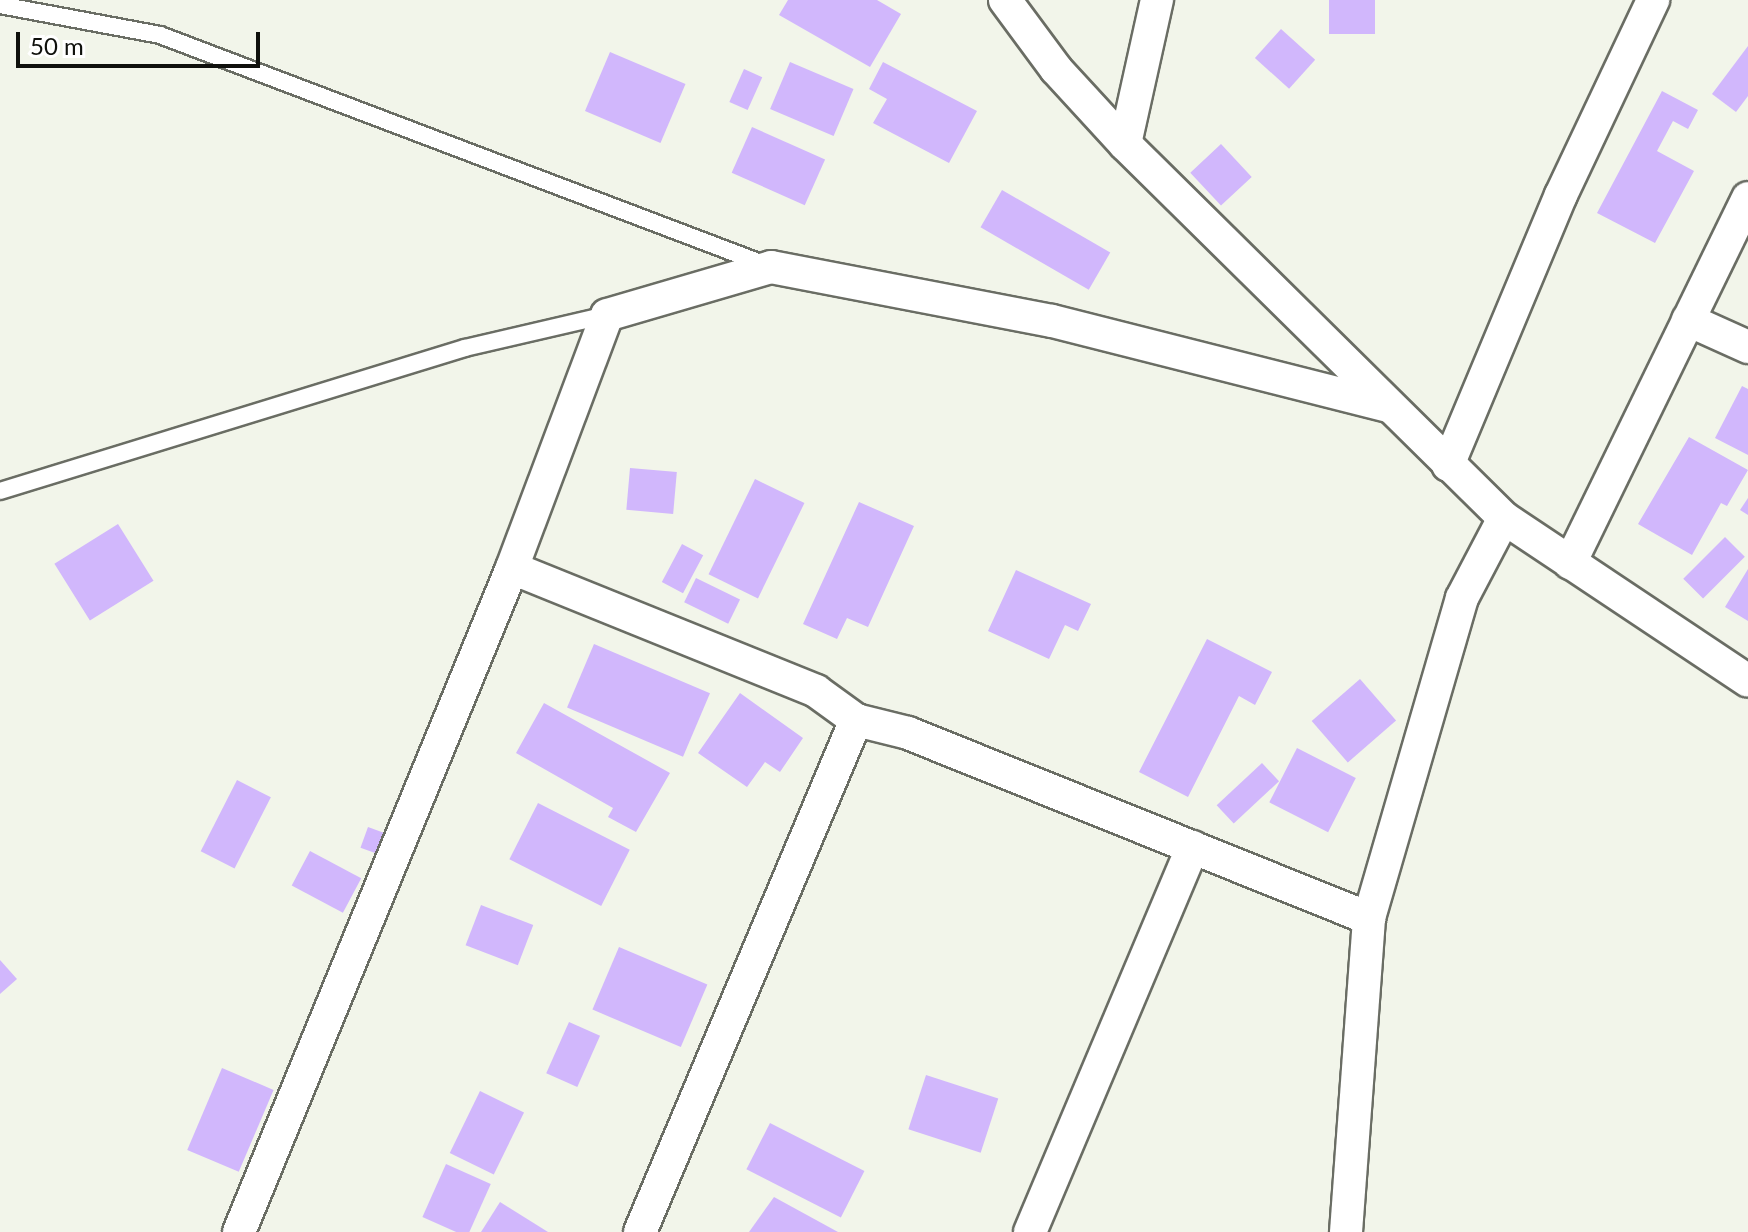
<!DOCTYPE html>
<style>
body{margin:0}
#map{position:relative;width:1748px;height:1232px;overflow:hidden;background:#f2f5ea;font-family:Lato,sans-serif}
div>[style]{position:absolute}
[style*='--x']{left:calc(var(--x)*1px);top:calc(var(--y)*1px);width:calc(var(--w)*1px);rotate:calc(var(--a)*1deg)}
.building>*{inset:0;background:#d1b7fc;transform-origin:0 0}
.roads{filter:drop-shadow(2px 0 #6a6d64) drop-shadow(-2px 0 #6a6d64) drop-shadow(0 2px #6a6d64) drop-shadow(0 -2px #6a6d64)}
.lane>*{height:16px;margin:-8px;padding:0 8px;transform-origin:8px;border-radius:8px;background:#fff}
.street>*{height:32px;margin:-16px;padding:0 16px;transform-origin:16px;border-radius:16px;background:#fff}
span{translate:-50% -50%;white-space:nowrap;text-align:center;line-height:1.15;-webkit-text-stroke:8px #fff;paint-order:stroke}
.scale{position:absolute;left:16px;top:32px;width:244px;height:36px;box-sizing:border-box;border:4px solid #0f100c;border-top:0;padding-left:10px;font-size:24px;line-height:28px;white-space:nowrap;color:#0f100c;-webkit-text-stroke:6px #fff;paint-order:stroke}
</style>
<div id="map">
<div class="building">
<i style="clip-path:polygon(788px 0,877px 0,901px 14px,870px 67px,779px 15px)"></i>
<i style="left:1329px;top:0;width:46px;height:34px"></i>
<i style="left:1281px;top:29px;width:46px;height:39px;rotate:42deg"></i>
<i style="clip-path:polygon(1748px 46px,1748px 96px,1736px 112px,1712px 94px)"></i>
<i style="left:610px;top:52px;width:82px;height:64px;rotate:23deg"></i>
<i style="left:790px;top:62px;width:69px;height:51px;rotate:23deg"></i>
<i style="clip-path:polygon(883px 62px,977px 111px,949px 163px,873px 123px,887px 99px,869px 89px)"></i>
<i style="left:744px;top:69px;width:20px;height:36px;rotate:24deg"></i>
<i style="clip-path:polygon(1662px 91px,1698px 110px,1688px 129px,1673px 121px,1657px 151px,1694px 171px,1655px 243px,1597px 213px)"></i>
<i style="left:752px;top:127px;width:80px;height:50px;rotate:24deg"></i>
<i style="left:1221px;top:144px;width:45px;height:42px;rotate:47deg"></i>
<i style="left:1002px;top:190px;width:125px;height:43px;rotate:30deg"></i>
<i style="clip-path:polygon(1742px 386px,1748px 389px,1748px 455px,1715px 438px)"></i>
<i style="clip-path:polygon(1689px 437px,1748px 470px,1727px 506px,1721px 503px,1692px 555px,1638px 524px)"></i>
<i style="left:630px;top:468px;width:47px;height:42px;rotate:5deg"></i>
<i style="left:755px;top:479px;width:55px;height:106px;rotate:26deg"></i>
<i style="clip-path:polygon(1748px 498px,1748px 515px,1740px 510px)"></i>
<i style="clip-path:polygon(859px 502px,914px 526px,868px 627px,847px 618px,837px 639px,803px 624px)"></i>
<i style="left:118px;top:524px;width:67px;height:75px;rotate:58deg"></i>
<i style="left:1725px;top:537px;width:28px;height:59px;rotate:45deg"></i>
<i style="left:682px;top:544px;width:24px;height:43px;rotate:28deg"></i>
<i style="clip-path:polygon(1748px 569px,1748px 621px,1725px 607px)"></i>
<i style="clip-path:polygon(1016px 570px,1091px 604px,1078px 631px,1065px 625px,1049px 659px,988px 631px)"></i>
<i style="left:696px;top:578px;width:49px;height:27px;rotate:26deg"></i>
<i style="clip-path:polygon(1207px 639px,1272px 672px,1255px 705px,1239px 696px,1188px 797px,1139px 772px)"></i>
<i style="left:594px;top:644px;width:126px;height:69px;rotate:23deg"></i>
<i style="left:1360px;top:679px;width:55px;height:64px;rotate:49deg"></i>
<i style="clip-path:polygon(740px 693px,803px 738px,780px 772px,765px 762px,747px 787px,698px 753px)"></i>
<i style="clip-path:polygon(544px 703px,670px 773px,636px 832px,608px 817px,613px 808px,516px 753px)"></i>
<i style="left:1297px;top:748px;width:66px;height:61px;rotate:27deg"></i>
<i style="left:1262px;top:763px;width:25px;height:62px;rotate:47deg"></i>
<i style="left:237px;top:780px;width:38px;height:80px;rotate:27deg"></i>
<i style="left:538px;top:803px;width:103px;height:63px;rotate:27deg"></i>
<i style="left:368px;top:827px;width:32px;height:22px;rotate:20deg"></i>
<i style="left:310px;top:851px;width:58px;height:39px;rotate:28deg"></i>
<i style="left:481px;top:905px;width:56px;height:43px;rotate:21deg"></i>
<i style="left:619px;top:947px;width:96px;height:68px;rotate:23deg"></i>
<i style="clip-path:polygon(0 960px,17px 979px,0 994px)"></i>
<i style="left:569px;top:1022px;width:34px;height:56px;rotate:24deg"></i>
<i style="left:222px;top:1068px;width:56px;height:89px;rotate:23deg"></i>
<i style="left:926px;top:1075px;width:76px;height:57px;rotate:18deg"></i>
<i style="left:480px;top:1091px;width:49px;height:69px;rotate:26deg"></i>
<i style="left:770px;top:1123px;width:106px;height:52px;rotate:27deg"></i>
<i style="left:446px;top:1164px;width:49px;height:58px;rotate:24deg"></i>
<i style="clip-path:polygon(774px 1197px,838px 1232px,749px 1232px)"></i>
<i style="clip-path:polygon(500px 1202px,548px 1232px,481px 1232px)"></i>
</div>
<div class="roads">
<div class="lane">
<i style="--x:0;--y:5;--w:163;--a:10.6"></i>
<i style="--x:160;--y:35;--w:648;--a:20.78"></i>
<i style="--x:0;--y:491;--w:486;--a:-17.1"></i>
<i style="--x:465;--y:348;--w:146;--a:-13.1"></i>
</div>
<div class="street">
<i style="--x:1005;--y:0;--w:86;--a:53.5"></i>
<i style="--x:1056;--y:69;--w:102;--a:47.4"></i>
<i style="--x:1125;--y:144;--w:532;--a:44.62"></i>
<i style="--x:1504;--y:518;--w:293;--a:33.7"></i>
<i style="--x:1125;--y:144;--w:148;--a:-77.5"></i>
<i style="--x:1688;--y:320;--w:66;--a:24.2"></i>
<i style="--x:1448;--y:465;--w:293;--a:-67.3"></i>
<i style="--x:1561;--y:195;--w:216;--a:-64.7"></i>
<i style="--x:1570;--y:563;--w:406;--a:-64"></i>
<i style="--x:512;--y:568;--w:328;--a:22"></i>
<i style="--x:816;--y:691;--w:49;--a:35.9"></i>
<i style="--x:856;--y:720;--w:54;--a:14"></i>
<i style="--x:908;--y:733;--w:497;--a:21.9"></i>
<i style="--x:239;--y:1232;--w:718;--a:-67.65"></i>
<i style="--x:512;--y:568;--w:270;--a:-69.4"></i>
<i style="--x:607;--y:315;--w:171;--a:-16.3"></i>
<i style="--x:771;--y:267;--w:286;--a:10.9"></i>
<i style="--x:1052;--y:321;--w:346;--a:14.2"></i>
<i style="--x:640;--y:1232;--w:556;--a:-67.13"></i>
<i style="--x:1030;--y:1232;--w:418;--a:-67.1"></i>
<i style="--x:1346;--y:1232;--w:315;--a:-85.8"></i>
<i style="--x:1369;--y:918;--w:333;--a:-73.8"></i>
<i style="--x:1462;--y:598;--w:90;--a:-62.3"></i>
</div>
</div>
<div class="scale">50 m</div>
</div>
